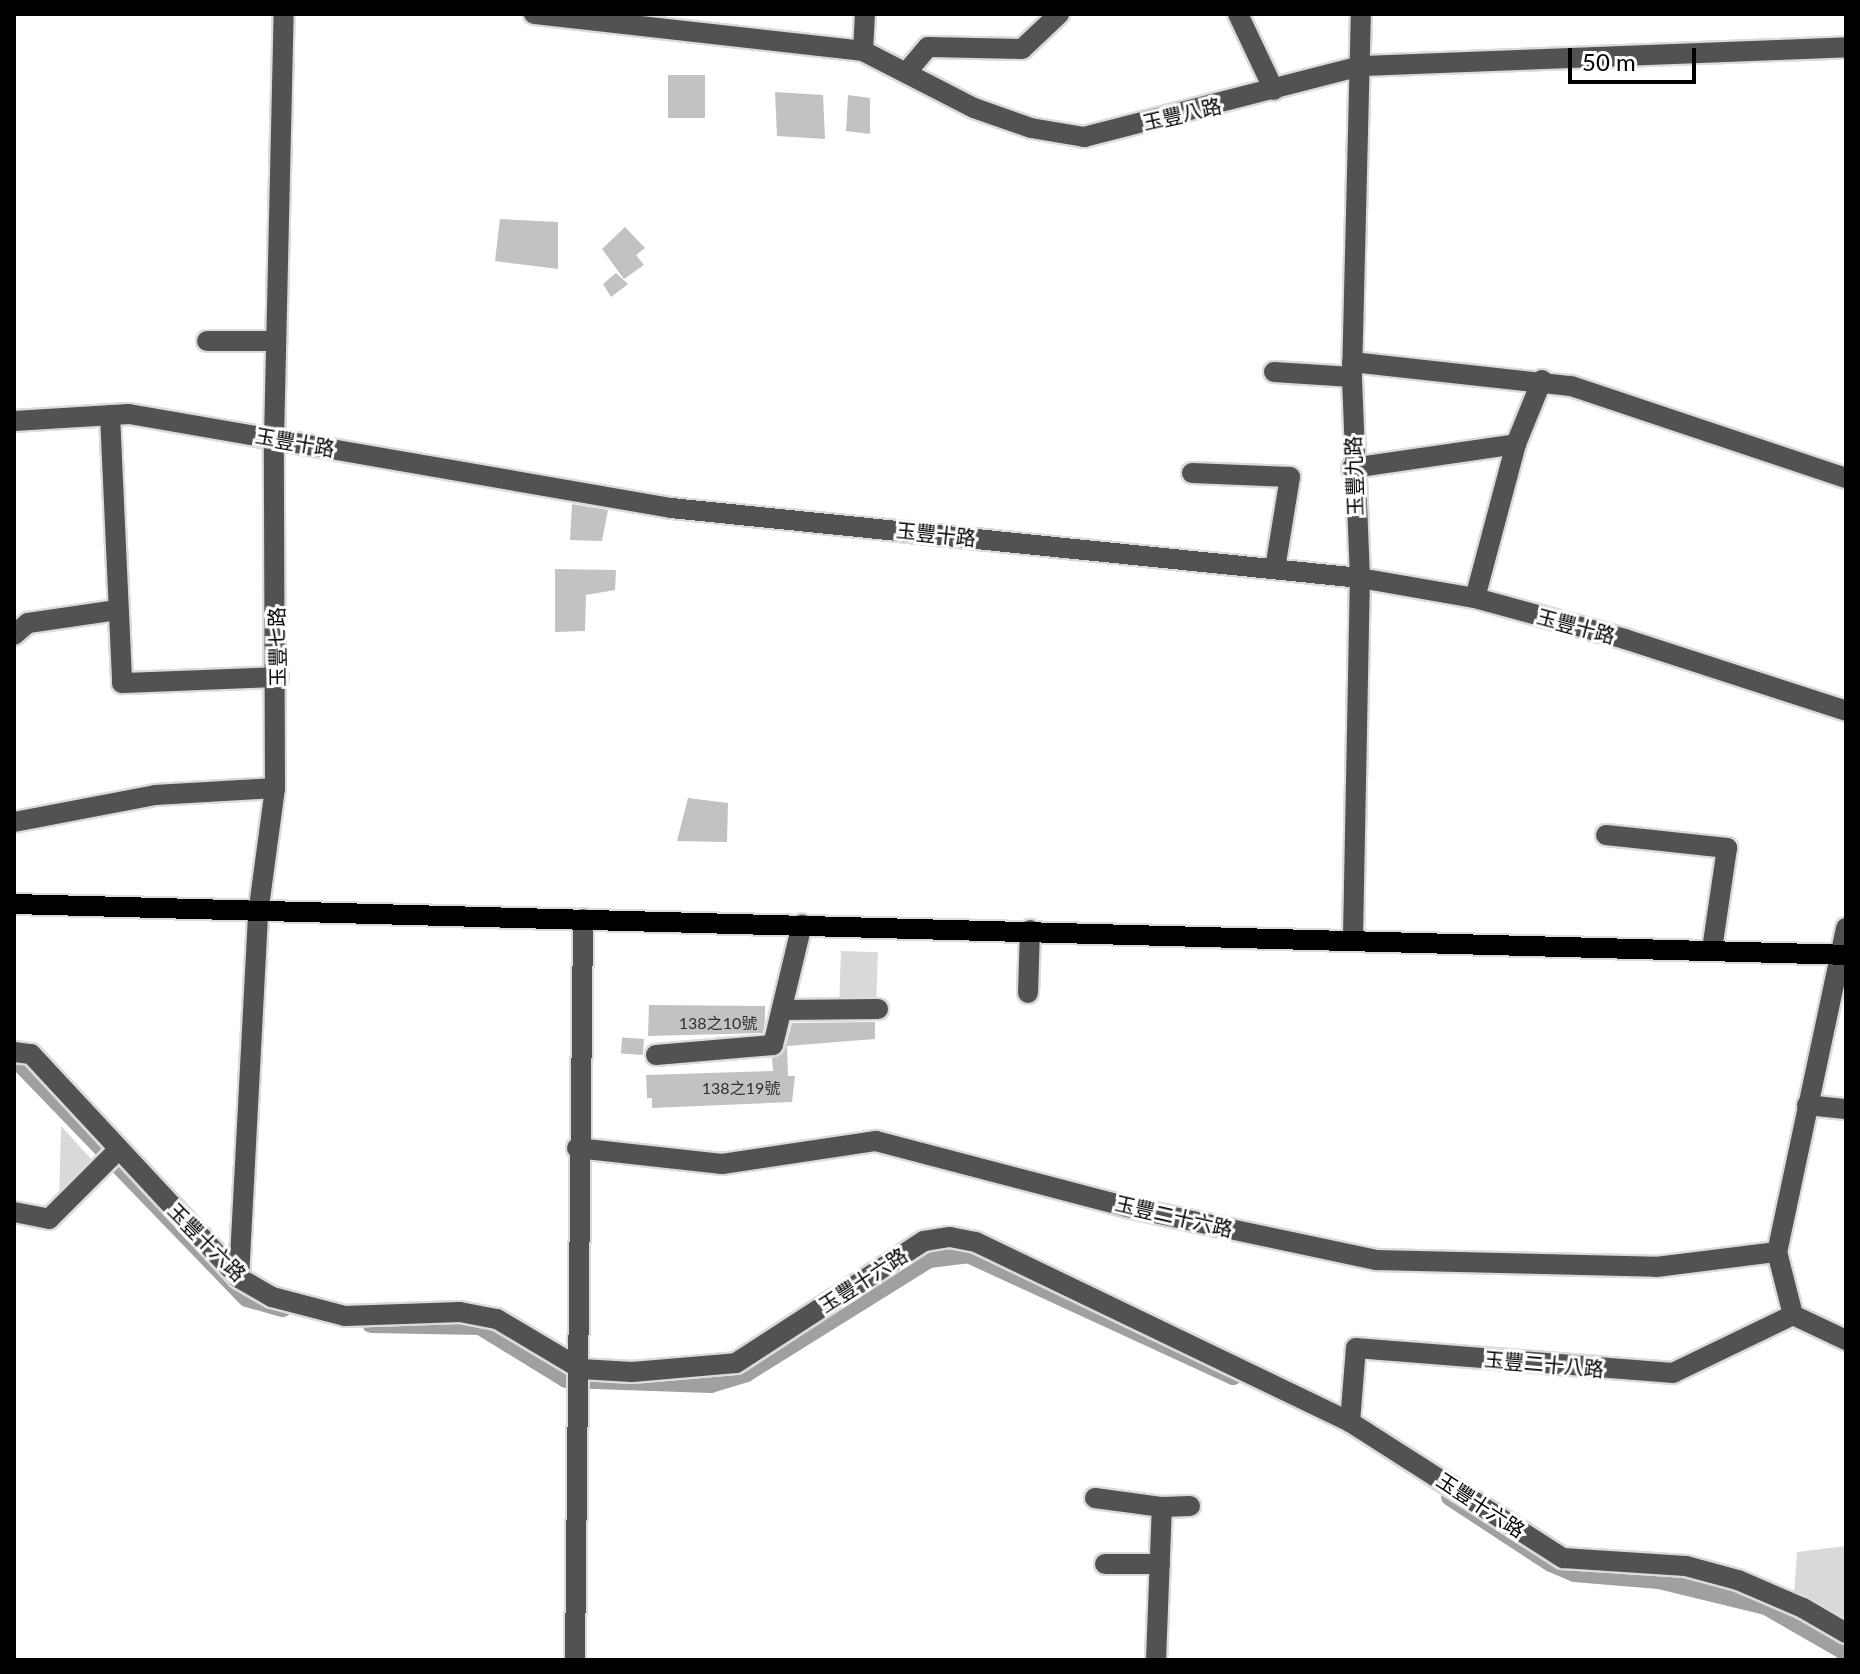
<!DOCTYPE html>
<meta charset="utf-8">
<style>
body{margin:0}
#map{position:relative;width:1860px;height:1674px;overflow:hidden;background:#fff;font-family:Lato,"Noto Sans TC",sans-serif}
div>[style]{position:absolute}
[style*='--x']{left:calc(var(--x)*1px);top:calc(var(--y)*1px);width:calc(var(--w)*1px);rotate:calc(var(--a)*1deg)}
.green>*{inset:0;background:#d9d9d9;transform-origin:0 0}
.canal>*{height:18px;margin:-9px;padding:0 9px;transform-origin:9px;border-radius:9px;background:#a0a0a0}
.building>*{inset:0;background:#c2c2c2;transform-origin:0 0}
.roads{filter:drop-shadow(2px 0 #dbdbdb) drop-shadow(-2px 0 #dbdbdb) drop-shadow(0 2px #dbdbdb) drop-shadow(0 -2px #dbdbdb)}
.minor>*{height:20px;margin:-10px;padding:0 10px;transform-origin:10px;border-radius:10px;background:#525252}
.major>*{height:20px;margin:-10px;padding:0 10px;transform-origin:10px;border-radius:10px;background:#000}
span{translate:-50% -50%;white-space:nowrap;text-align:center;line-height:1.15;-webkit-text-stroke:6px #fff;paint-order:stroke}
.number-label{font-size:16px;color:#303030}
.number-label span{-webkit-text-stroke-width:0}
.street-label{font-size:20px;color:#000}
.frame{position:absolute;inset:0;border:16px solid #000;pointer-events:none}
.scale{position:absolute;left:1568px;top:48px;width:128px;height:36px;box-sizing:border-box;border:4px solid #000;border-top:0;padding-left:10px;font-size:24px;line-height:28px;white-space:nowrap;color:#000;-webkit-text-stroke:6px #fff;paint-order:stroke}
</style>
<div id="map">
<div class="green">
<i style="left:841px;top:951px;width:37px;height:50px;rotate:2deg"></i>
<i style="clip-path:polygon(61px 1126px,93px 1161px,59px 1201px)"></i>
<i style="clip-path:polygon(1846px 1546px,1846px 1625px,1794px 1595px,1797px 1552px)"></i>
</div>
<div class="canal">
<i style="--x:14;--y:1057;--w:335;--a:46"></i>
<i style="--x:247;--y:1298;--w:37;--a:16"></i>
<i style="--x:371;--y:1324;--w:109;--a:1.1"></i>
<i style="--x:480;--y:1326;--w:101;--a:31.6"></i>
<i style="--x:566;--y:1379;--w:145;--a:2"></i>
<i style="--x:711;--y:1384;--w:37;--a:-17"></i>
<i style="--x:746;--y:1373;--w:216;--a:-31.9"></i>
<i style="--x:929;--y:1259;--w:39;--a:-7"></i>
<i style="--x:968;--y:1254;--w:292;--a:24.7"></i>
<i style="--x:1450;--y:1497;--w:121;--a:33.2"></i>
<i style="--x:1551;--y:1563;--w:25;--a:23"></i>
<i style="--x:1574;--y:1573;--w:85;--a:4.7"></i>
<i style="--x:1659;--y:1580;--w:110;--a:13.7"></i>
<i style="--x:1766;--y:1606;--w:92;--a:29.9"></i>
</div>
<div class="building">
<i style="left:668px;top:75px;width:37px;height:43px"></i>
<i style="clip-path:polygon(775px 92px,823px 95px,825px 139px,777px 136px)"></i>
<i style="clip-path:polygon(848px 95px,870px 98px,870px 134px,846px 131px)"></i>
<i style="clip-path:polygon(500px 219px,558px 222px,558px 269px,495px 261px)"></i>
<i style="clip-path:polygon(625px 227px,645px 248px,636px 255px,644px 265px,624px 279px,602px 249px)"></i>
<i style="clip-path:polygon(616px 273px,628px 284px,611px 297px,603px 284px)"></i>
<i style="clip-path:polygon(572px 504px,608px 510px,602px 541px,570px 540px)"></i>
<i style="clip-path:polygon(555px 569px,616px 570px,615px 590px,586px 595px,585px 631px,555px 632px)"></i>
<i style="clip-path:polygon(688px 798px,728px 803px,727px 842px,677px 841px)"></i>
<i style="clip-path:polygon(649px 1005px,765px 1006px,765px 1021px,763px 1033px,648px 1036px)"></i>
<i style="clip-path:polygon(875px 1022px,875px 1039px,787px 1046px,788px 1076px,795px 1076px,792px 1102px,652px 1108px,652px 1098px,647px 1098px,646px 1075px,773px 1071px,772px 1058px,785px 1049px,792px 1023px)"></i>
<i style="left:644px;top:1039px;width:16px;height:22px;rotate:94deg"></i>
</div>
<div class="roads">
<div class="minor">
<i style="--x:534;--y:14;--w:331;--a:6.4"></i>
<i style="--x:863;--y:51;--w:125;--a:27.2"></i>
<i style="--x:974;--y:108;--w:60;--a:19.3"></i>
<i style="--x:1031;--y:128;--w:54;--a:9.6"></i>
<i style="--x:1084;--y:137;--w:285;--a:-14.4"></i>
<i style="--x:1360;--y:66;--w:486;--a:-2.2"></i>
<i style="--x:1238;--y:14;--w:84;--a:64.7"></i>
<i style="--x:863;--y:51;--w:37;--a:-87"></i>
<i style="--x:906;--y:73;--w:34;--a:-50"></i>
<i style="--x:928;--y:47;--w:94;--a:1.2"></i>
<i style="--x:1022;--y:49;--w:51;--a:-43.4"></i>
<i style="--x:207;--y:341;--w:69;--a:0"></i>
<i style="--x:1352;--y:362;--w:220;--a:6.3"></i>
<i style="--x:1571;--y:386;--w:290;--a:18.5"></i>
<i style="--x:1274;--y:372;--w:78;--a:3.7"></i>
<i style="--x:110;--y:415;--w:268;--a:87.4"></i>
<i style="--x:122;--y:683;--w:156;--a:-2.2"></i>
<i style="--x:14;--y:421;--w:115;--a:-3.5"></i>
<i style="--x:129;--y:414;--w:550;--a:9.84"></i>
<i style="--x:671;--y:508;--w:693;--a:5.8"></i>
<i style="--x:1360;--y:578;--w:117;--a:9.9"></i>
<i style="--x:1475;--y:598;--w:156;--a:15.3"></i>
<i style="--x:1625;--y:639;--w:232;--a:18"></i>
<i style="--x:1352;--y:468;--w:166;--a:-8.3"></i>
<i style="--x:1516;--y:444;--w:69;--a:-67.9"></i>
<i style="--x:1192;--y:473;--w:98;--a:2.3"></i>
<i style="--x:1290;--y:477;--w:93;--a:99.3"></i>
<i style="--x:1475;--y:598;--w:159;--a:-75.1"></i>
<i style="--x:14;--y:635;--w:18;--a:-41"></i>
<i style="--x:28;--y:623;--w:90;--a:-8.3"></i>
<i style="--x:14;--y:822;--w:144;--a:-10.8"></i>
<i style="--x:155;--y:795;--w:120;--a:-3.3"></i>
<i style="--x:1606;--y:835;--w:122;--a:6.1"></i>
<i style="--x:1727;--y:848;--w:102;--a:98.4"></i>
<i style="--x:1846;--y:928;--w:331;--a:102"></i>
<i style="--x:1777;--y:1252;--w:65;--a:75.7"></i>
<i style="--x:1793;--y:1315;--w:59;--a:25.3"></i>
<i style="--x:1353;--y:938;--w:360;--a:-88.9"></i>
<i style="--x:1360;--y:578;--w:201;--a:-92.3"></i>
<i style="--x:1352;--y:377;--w:363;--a:-88.6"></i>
<i style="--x:1028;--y:993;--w:63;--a:-88.2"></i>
<i style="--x:783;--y:1010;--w:95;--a:-0.6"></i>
<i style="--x:14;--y:1052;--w:17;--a:7"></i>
<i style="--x:31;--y:1054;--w:306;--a:47.1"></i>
<i style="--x:239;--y:1278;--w:38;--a:30"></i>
<i style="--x:272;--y:1297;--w:75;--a:14.6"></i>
<i style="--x:345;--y:1316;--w:115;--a:-2"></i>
<i style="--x:460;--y:1312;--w:38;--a:11"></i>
<i style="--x:497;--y:1319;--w:98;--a:30.8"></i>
<i style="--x:581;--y:1369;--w:51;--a:3.4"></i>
<i style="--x:632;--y:1372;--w:104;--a:-4.9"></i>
<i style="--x:736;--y:1363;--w:224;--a:-33"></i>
<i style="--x:924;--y:1241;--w:26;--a:-9"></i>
<i style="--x:950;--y:1237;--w:26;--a:11"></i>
<i style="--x:976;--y:1242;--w:415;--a:25.7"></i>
<i style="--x:1350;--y:1422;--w:253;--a:32.6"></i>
<i style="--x:1563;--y:1558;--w:123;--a:3.7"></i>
<i style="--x:1686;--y:1566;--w:54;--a:15.1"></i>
<i style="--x:1738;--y:1580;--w:71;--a:23.3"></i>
<i style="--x:1803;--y:1608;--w:50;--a:30.2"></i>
<i style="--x:656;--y:1055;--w:117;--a:-4.9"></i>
<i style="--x:773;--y:1045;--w:124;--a:-76.5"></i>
<i style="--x:1807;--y:1105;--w:39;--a:6"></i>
<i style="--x:577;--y:1148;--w:146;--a:6.3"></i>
<i style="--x:722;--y:1164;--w:156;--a:-8.5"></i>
<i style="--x:876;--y:1141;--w:260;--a:14.7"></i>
<i style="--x:1127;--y:1207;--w:255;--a:12"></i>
<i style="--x:1376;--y:1260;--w:280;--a:1.4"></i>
<i style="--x:1656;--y:1267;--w:122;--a:-7.1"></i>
<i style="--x:14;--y:1212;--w:36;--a:11"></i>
<i style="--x:49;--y:1219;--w:98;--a:-45"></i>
<i style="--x:239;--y:1278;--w:364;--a:-87"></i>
<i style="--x:258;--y:914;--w:127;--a:-82.3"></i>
<i style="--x:275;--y:788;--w:349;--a:-90.2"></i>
<i style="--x:274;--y:439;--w:425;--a:-88.7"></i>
<i style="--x:1350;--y:1422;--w:74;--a:-85.4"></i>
<i style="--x:1356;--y:1348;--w:318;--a:4.5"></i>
<i style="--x:1673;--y:1373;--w:133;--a:-25.8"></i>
<i style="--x:1095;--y:1498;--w:68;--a:7.7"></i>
<i style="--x:1105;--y:1564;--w:55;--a:0"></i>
<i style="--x:575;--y:1660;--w:741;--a:-89.38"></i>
<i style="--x:1156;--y:1660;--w:153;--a:-87.8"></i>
<i style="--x:1162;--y:1507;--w:28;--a:-2"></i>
</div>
<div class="major">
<i style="--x:14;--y:904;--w:1833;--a:1.59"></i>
</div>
</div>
<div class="number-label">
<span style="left:718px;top:1023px">138之10號</span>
<span style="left:741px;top:1088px">138之19號</span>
</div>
<div class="street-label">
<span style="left:1182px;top:114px;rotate:-13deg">玉豐八路</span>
<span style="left:295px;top:442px;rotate:10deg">玉豐十路</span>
<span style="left:1354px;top:476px;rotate:-92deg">玉豐九路</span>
<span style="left:936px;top:534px;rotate:6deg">玉豐十路</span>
<span style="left:1576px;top:626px;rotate:15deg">玉豐十路</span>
<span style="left:277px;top:647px;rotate:-91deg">玉豐七路</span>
<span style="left:1174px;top:1216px;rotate:13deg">玉豐二十六路</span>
<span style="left:207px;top:1242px;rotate:45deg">玉豐十六路</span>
<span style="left:863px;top:1280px;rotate:-33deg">玉豐十六路</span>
<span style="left:1544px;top:1364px;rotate:5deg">玉豐二十八路</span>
<span style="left:1481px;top:1505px;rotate:33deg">玉豐十六路</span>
</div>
<div class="frame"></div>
<div class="scale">50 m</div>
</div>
